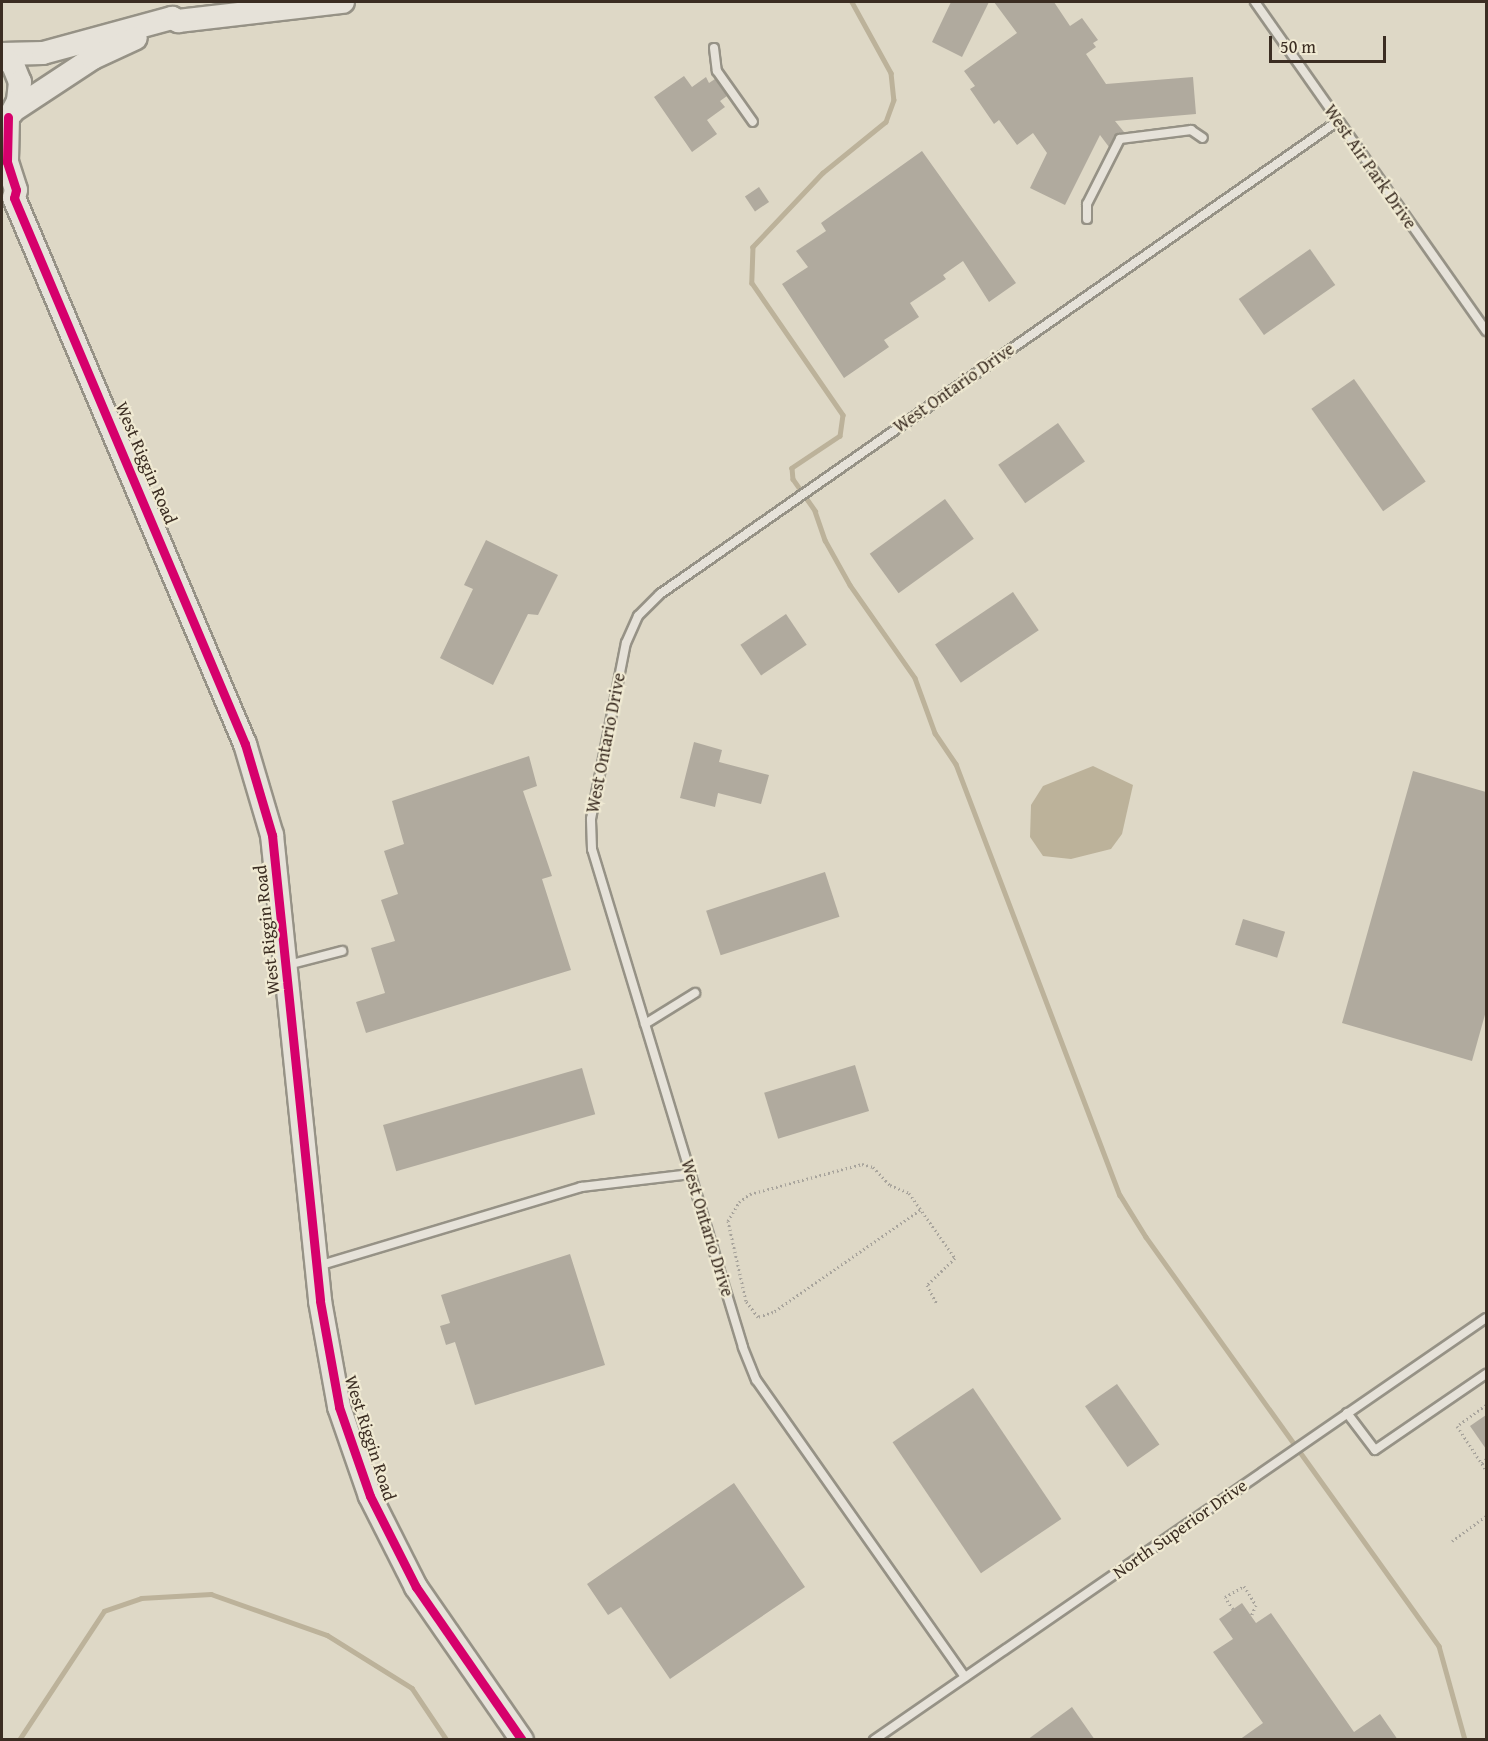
<!DOCTYPE html>
<style>
body{margin:0}
#map{position:relative;width:1488px;height:1741px;overflow:hidden;background:#ded8c6;font-family:"Gentium Book Plus",serif}
div>[style]{position:absolute}
[style*='--x']{left:calc(var(--x)*1px);top:calc(var(--y)*1px);width:calc(var(--w)*1px);rotate:calc(var(--a)*1deg)}
.water>*{inset:0;background:#bcb29a}
.stream>*{height:4.5px;margin:-2.25px;padding:0 2.25px;transform-origin:2.25px;border-radius:2.25px;background:#bcb29a}
.building>*{inset:0;background:#b0aa9e;transform-origin:0 0}
.path>*{height:3px;margin-top:-1.5px;transform-origin:0;background:repeating-linear-gradient(90deg,#a8a49c 0 1.5px,transparent 0 4.5px)}
.roads{filter:drop-shadow(2px 0 #969286) drop-shadow(-2px 0 #969286) drop-shadow(0 2px #969286) drop-shadow(0 -2px #969286)}
.lane>*{height:8px;margin:-4px;padding:0 4px;transform-origin:4px;border-radius:4px;background:#e6e2d9}
.secondary>*{height:22px;margin:-11px;padding:0 11px;transform-origin:11px;border-radius:11px;background:#e6e2d9}
.cycleway>*{height:9px;margin:-4.5px;padding:0 4.5px;transform-origin:4.5px;border-radius:4.5px;background:#d6006c}
span{translate:-50% -50%;white-space:nowrap;text-align:center;line-height:1.15;-webkit-text-stroke:4.5px #f0ead3;paint-order:stroke}
.street-label{font-size:18px;color:#3b2d22}
.frame{position:absolute;inset:0;border:3px solid #3b2d22;pointer-events:none}
.scale{position:absolute;left:1269px;top:36px;width:117px;height:27px;box-sizing:border-box;border:3px solid #3b2d22;border-top:0;padding-left:8px;font-size:18px;line-height:21px;white-space:nowrap;color:#3b2d22;-webkit-text-stroke:4px #f0ead3;paint-order:stroke}
</style>
<div id="map">
<div class="water">
<i style="clip-path:polygon(1093px 766px,1133px 785px,1122px 834px,1111px 849px,1071px 859px,1043px 856px,1030px 837px,1031px 805px,1043px 786px)"></i>
</div>
<div class="stream">
<i style="--x:852;--y:2;--w:81;--a:61.2"></i>
<i style="--x:891;--y:73;--w:27;--a:84"></i>
<i style="--x:894;--y:100;--w:23;--a:110"></i>
<i style="--x:886;--y:122;--w:81;--a:141"></i>
<i style="--x:823;--y:173;--w:102;--a:133.4"></i>
<i style="--x:753;--y:247;--w:36;--a:92"></i>
<i style="--x:752;--y:283;--w:160;--a:55.4"></i>
<i style="--x:843;--y:415;--w:21;--a:98"></i>
<i style="--x:840;--y:436;--w:58;--a:146.3"></i>
<i style="--x:792;--y:468;--w:11;--a:85"></i>
<i style="--x:793;--y:479;--w:39;--a:55"></i>
<i style="--x:815;--y:511;--w:31;--a:71"></i>
<i style="--x:825;--y:540;--w:51;--a:60.9"></i>
<i style="--x:850;--y:585;--w:113;--a:55"></i>
<i style="--x:915;--y:678;--w:59;--a:70"></i>
<i style="--x:935;--y:733;--w:37;--a:56"></i>
<i style="--x:956;--y:764;--w:461;--a:69.2"></i>
<i style="--x:1120;--y:1195;--w:49;--a:58.2"></i>
<i style="--x:1146;--y:1237;--w:503;--a:54.38"></i>
<i style="--x:1439;--y:1646;--w:98;--a:74.5"></i>
<i style="--x:19;--y:1740;--w:154;--a:-56.6"></i>
<i style="--x:104;--y:1611;--w:39;--a:-19"></i>
<i style="--x:141;--y:1598;--w:70;--a:-3.3"></i>
<i style="--x:211;--y:1594;--w:123;--a:19.5"></i>
<i style="--x:327;--y:1635;--w:100;--a:31.9"></i>
<i style="--x:412;--y:1688;--w:63;--a:56.1"></i>
</div>
<div class="building">
<i style="clip-path:polygon(951px 2px,989px 2px,962px 57px,932px 42px)"></i>
<i style="clip-path:polygon(994px 2px,1054px 2px,1070px 26px,1082px 18px,1098px 40px,1093px 43px,1096px 47px,1086px 54px,1106px 84px,1193px 77px,1196px 114px,1115px 121px,1124px 132px,1116px 134px,1109px 147px,1100px 135px,1065px 205px,1030px 188px,1047px 153px,1033px 133px,1017px 145px,999px 120px,994px 124px,970px 89px,975px 86px,964px 71px,1017px 33px)"></i>
<i style="clip-path:polygon(684px 76px,692px 87px,706px 77px,709px 83px,715px 79px,727px 96px,720px 101px,725px 107px,707px 120px,717px 134px,692px 152px,654px 97px)"></i>
<i style="clip-path:polygon(922px 151px,1016px 283px,989px 302px,963px 261px,943px 275px,946px 279px,910px 303px,919px 317px,884px 340px,889px 347px,844px 378px,782px 284px,808px 267px,796px 251px,826px 231px,821px 223px)"></i>
<i style="left:759px;top:187px;width:18px;height:17px;rotate:56deg"></i>
<i style="left:1310px;top:249px;width:44px;height:87px;rotate:55deg"></i>
<i style="left:1354px;top:379px;width:125px;height:52px;rotate:55deg"></i>
<i style="left:1058px;top:423px;width:47px;height:73px;rotate:55deg"></i>
<i style="left:945px;top:499px;width:49px;height:93px;rotate:54deg"></i>
<i style="clip-path:polygon(486px 540px,558px 575px,538px 615px,528px 614px,493px 685px,440px 658px,473px 589px,464px 585px)"></i>
<i style="left:1013px;top:592px;width:46px;height:94px;rotate:56deg"></i>
<i style="left:786px;top:614px;width:37px;height:55px;rotate:56deg"></i>
<i style="clip-path:polygon(694px 742px,722px 750px,719px 762px,769px 775px,761px 804px,718px 793px,715px 807px,680px 798px)"></i>
<i style="clip-path:polygon(529px 756px,537px 786px,523px 791px,552px 876px,542px 879px,571px 970px,366px 1033px,356px 1002px,385px 993px,371px 948px,395px 941px,381px 900px,398px 894px,384px 851px,404px 844px,392px 801px)"></i>
<i style="clip-path:polygon(1413px 771px,1486px 792px,1486px 1011px,1472px 1061px,1342px 1023px)"></i>
<i style="left:825px;top:872px;width:47px;height:125px;rotate:72deg"></i>
<i style="left:1243px;top:919px;width:44px;height:27px;rotate:17deg"></i>
<i style="left:855px;top:1065px;width:48px;height:95px;rotate:73deg"></i>
<i style="left:582px;top:1068px;width:48px;height:207px;rotate:74deg"></i>
<i style="clip-path:polygon(570px 1254px,605px 1365px,475px 1405px,455px 1342px,446px 1345px,440px 1326px,450px 1323px,441px 1295px)"></i>
<i style="left:1117px;top:1384px;width:74px;height:39px;rotate:55deg"></i>
<i style="left:973px;top:1388px;width:158px;height:97px;rotate:56deg"></i>
<i style="clip-path:polygon(1486px 1415px,1486px 1449px,1470px 1426px)"></i>
<i style="clip-path:polygon(734px 1483px,805px 1587px,670px 1679px,621px 1607px,608px 1615px,587px 1584px)"></i>
<i style="clip-path:polygon(1242px 1603px,1256px 1623px,1271px 1613px,1354px 1732px,1380px 1714px,1398px 1740px,1239px 1740px,1263px 1723px,1213px 1652px,1233px 1639px,1219px 1619px)"></i>
<i style="clip-path:polygon(1072px 1707px,1095px 1740px,1027px 1740px)"></i>
</div>
<div class="path">
<i style="--x:920;--y:1210;--w:179;--a:145.2"></i>
<i style="--x:773;--y:1312;--w:16;--a:162"></i>
<i style="--x:758;--y:1317;--w:20;--a:-127"></i>
<i style="--x:746;--y:1301;--w:82;--a:-102.7"></i>
<i style="--x:728;--y:1221;--w:22;--a:-60"></i>
<i style="--x:739;--y:1202;--w:14;--a:-36"></i>
<i style="--x:750;--y:1194;--w:116;--a:-15"></i>
<i style="--x:862;--y:1164;--w:11;--a:15"></i>
<i style="--x:873;--y:1167;--w:25;--a:47"></i>
<i style="--x:890;--y:1185;--w:21;--a:23"></i>
<i style="--x:909;--y:1193;--w:80;--a:54.7"></i>
<i style="--x:955;--y:1258;--w:39;--a:136"></i>
<i style="--x:927;--y:1285;--w:21;--a:62"></i>
<i style="--x:1486;--y:1405;--w:36;--a:144"></i>
<i style="--x:1457;--y:1426;--w:53;--a:56.6"></i>
<i style="--x:1482;--y:1463;--w:6;--a:-45"></i>
<i style="--x:1452;--y:1541;--w:42;--a:-36.3"></i>
<i style="--x:1233;--y:1609;--w:14;--a:-124"></i>
<i style="--x:1225;--y:1597;--w:22;--a:-30"></i>
<i style="--x:1244;--y:1586;--w:22;--a:58"></i>
<i style="--x:1256;--y:1605;--w:12;--a:114"></i>
</div>
<div class="roads">
<div class="lane">
<i style="--x:1255;--y:2;--w:402;--a:54.9"></i>
<i style="--x:714;--y:48;--w:23;--a:83"></i>
<i style="--x:717;--y:71;--w:62;--a:54.8"></i>
<i style="--x:1087;--y:219;--w:15;--a:-90"></i>
<i style="--x:1087;--y:204;--w:73;--a:-63.1"></i>
<i style="--x:1120;--y:139;--w:72;--a:-7.2"></i>
<i style="--x:1191;--y:130;--w:14;--a:34"></i>
<i style="--x:288;--y:965;--w:56;--a:-14.5"></i>
<i style="--x:645;--y:1024;--w:59;--a:-31.8"></i>
<i style="--x:318;--y:1266;--w:275;--a:-16.7"></i>
<i style="--x:581;--y:1187;--w:111;--a:-6.7"></i>
<i style="--x:1347;--y:1413;--w:46;--a:52.9"></i>
<i style="--x:1375;--y:1450;--w:135;--a:-34.4"></i>
<i style="--x:965;--y:1677;--w:363;--a:-125.1"></i>
<i style="--x:756;--y:1380;--w:35;--a:-112"></i>
<i style="--x:743;--y:1347;--w:520;--a:-106.87"></i>
<i style="--x:592;--y:849;--w:30;--a:-92"></i>
<i style="--x:591;--y:819;--w:179;--a:-78.8"></i>
<i style="--x:626;--y:643;--w:30;--a:-66"></i>
<i style="--x:638;--y:616;--w:31;--a:-45"></i>
<i style="--x:660;--y:594;--w:827;--a:-34.9"></i>
<i style="--x:874;--y:1740;--w:743;--a:-34.59"></i>
</div>
<div class="secondary">
<i style="--x:2;--y:54;--w:41;--a:-1.4"></i>
<i style="--x:43;--y:53;--w:134;--a:-15.2"></i>
<i style="--x:172;--y:18;--w:7;--a:27"></i>
<i style="--x:178;--y:21;--w:166;--a:-6.6"></i>
<i style="--x:2;--y:55;--w:15;--a:42"></i>
<i style="--x:13;--y:65;--w:18;--a:68"></i>
<i style="--x:20;--y:82;--w:19;--a:96"></i>
<i style="--x:18;--y:101;--w:13;--a:117"></i>
<i style="--x:14;--y:110;--w:95;--a:-33.4"></i>
<i style="--x:93;--y:58;--w:47;--a:-24.9"></i>
<i style="--x:8;--y:117;--w:45;--a:91.3"></i>
<i style="--x:7;--y:162;--w:29;--a:72"></i>
<i style="--x:16;--y:190;--w:8;--a:104"></i>
<i style="--x:14;--y:198;--w:593;--a:67.07"></i>
<i style="--x:245;--y:744;--w:95;--a:73.5"></i>
<i style="--x:272;--y:835;--w:468;--a:84.1"></i>
<i style="--x:320;--y:1301;--w:108;--a:79.8"></i>
<i style="--x:339;--y:1407;--w:94;--a:70.8"></i>
<i style="--x:370;--y:1496;--w:102;--a:63.2"></i>
<i style="--x:416;--y:1587;--w:186;--a:55.3"></i>
</div>
</div>
<div class="cycleway">
<i style="--x:8;--y:117;--w:45;--a:91.3"></i>
<i style="--x:7;--y:162;--w:29;--a:72"></i>
<i style="--x:16;--y:190;--w:8;--a:104"></i>
<i style="--x:14;--y:198;--w:593;--a:67.07"></i>
<i style="--x:245;--y:744;--w:95;--a:73.5"></i>
<i style="--x:272;--y:835;--w:468;--a:84.1"></i>
<i style="--x:320;--y:1301;--w:108;--a:79.8"></i>
<i style="--x:339;--y:1407;--w:94;--a:70.8"></i>
<i style="--x:370;--y:1496;--w:102;--a:63.2"></i>
<i style="--x:416;--y:1587;--w:186;--a:55.3"></i>
</div>
<div class="street-label">
<span style="left:1370px;top:167px;rotate:55deg">West Air Park Drive</span>
<span style="left:954px;top:388px;rotate:-35deg">West Ontario Drive</span>
<span style="left:146px;top:463px;rotate:67deg">West Riggin Road</span>
<span style="left:606px;top:743px;rotate:-79deg">West Ontario Drive</span>
<span style="left:267px;top:930px;rotate:-96deg">West Riggin Road</span>
<span style="left:707px;top:1228px;rotate:73deg">West Ontario Drive</span>
<span style="left:370px;top:1438px;rotate:72deg">West Riggin Road</span>
<span style="left:1180px;top:1529px;rotate:-35deg">North Superior Drive</span>
</div>
<div class="frame"></div>
<div class="scale">50 m</div>
</div>
